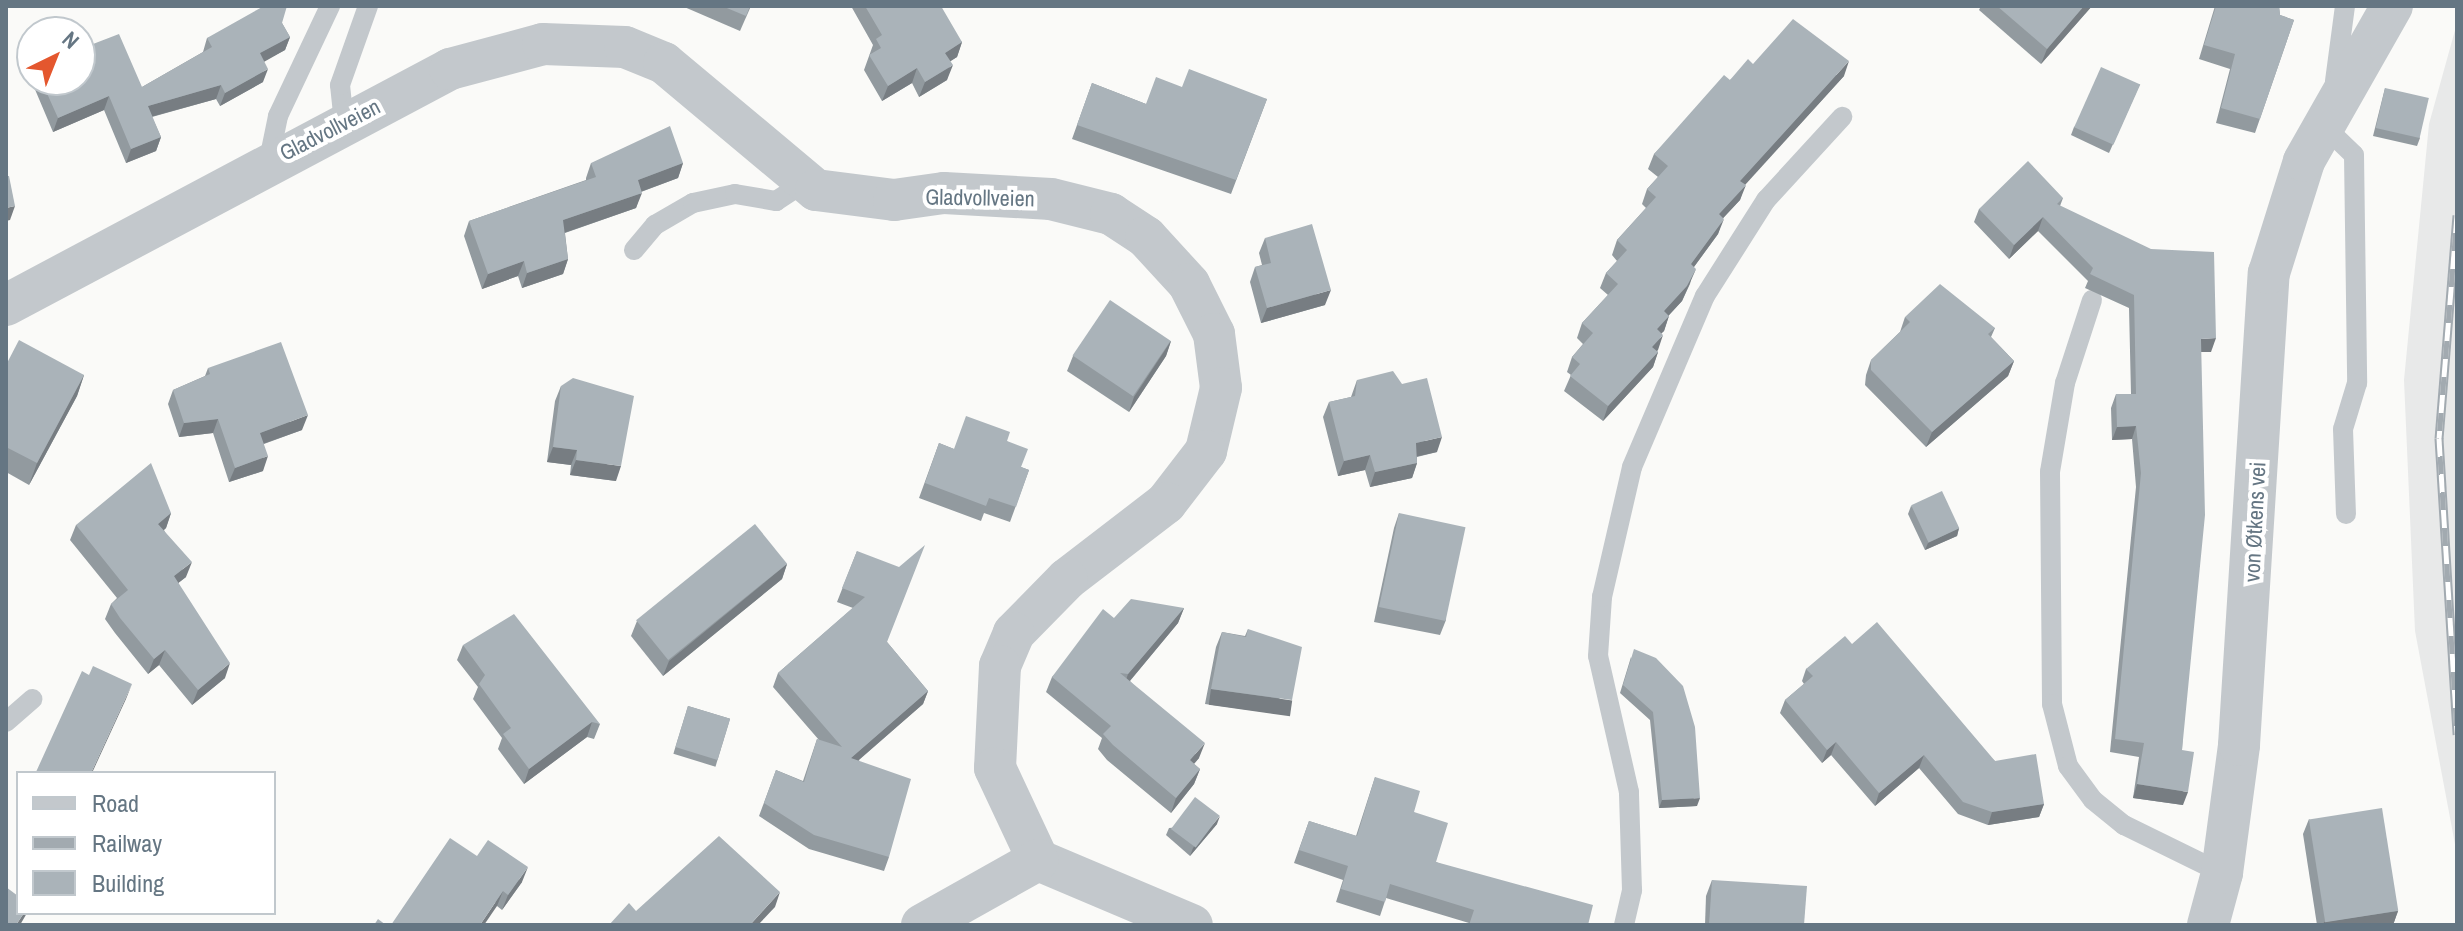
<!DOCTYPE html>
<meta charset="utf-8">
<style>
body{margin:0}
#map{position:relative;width:2463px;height:931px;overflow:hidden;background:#fafaf8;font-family:"Archivo Narrow",sans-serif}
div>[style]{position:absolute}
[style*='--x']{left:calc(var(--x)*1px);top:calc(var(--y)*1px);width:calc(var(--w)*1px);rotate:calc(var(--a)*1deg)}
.built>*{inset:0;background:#e8e9e9}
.lane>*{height:20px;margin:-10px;padding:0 10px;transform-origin:10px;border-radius:10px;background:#c3c8cc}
.street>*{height:42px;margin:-21px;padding:0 21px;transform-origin:21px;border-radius:21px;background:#c3c8cc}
.rail>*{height:9px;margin-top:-4.5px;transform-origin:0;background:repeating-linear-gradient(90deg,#fff 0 18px,#a2aab0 0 36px);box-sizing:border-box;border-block:2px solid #a2aab0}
.wall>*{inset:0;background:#929a9f;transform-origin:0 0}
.shaded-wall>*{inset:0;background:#777d82;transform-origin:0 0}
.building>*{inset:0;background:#aab3b9;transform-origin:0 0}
span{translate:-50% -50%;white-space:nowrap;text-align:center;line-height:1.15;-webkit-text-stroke:8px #fff;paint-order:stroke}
.street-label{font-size:22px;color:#657683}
.frame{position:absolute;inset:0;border:8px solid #657683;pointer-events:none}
.legend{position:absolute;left:16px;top:771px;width:260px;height:144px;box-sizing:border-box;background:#fff;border:2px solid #c1c8cd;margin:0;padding:10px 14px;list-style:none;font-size:24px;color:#657683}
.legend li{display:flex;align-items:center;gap:16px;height:40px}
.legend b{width:40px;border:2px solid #c1c8cd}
.north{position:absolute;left:16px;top:16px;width:80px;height:80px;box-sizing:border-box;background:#fff;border:2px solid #c1c8cd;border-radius:50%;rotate:43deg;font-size:22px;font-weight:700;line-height:32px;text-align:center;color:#657683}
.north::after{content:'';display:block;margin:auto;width:28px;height:36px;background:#e4572e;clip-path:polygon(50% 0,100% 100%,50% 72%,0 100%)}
</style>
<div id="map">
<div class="built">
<i style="clip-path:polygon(2457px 23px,2457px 855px,2415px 631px,2404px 380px,2429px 124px)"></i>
</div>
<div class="lane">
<i style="--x:2335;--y:81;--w:76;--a:-82.4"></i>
<i style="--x:2326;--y:120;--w:7;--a:98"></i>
<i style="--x:2325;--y:127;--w:40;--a:44"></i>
<i style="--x:2354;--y:155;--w:228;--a:89.2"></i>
<i style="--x:2357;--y:383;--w:48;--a:106.9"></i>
<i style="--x:2343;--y:429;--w:85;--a:88"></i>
<i style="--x:344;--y:123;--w:38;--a:-96"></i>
<i style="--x:340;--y:85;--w:84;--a:-70.5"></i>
<i style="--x:269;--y:160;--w:45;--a:-78.4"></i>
<i style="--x:278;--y:116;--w:122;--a:-64.7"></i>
<i style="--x:634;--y:250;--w:33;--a:-50"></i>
<i style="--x:655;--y:225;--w:44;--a:-30.1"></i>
<i style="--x:693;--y:203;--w:43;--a:-12.1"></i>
<i style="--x:735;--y:194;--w:42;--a:9.7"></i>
<i style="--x:776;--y:201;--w:35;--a:-33"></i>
<i style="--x:2092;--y:300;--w:87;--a:108"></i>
<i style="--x:2065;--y:383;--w:90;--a:99.6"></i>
<i style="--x:2050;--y:472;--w:232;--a:89.5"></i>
<i style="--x:2052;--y:704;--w:64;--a:75.5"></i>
<i style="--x:2068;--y:766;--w:42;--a:53.7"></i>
<i style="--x:2093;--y:800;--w:40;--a:39"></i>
<i style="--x:2124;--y:825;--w:109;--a:26.1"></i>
<i style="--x:6;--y:722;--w:35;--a:-41"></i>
<i style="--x:1624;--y:925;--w:36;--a:-77"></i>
<i style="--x:1632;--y:890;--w:98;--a:-91.8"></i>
<i style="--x:1629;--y:792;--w:139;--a:-102.8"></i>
<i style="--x:1598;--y:656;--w:59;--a:-86.1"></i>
<i style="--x:1602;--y:597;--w:133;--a:-77"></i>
<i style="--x:1632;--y:467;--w:186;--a:-66.9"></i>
<i style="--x:1705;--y:296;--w:114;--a:-57.6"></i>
<i style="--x:1766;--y:200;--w:113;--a:-47.5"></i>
</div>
<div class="street">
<i style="--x:6;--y:305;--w:503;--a:-27.99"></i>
<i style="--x:450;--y:69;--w:96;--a:-15"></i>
<i style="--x:543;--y:44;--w:82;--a:2.1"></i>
<i style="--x:625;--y:47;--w:42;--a:22.3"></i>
<i style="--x:664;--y:63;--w:198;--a:39.9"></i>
<i style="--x:816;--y:190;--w:79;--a:7.3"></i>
<i style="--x:894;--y:200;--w:50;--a:-8"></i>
<i style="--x:944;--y:193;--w:107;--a:3.2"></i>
<i style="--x:1051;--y:199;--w:62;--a:14"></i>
<i style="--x:1111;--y:214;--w:42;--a:33.3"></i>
<i style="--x:1146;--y:237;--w:64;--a:47.5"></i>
<i style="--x:1189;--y:284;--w:56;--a:63.4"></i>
<i style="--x:1214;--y:334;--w:54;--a:82.6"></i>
<i style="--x:1221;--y:388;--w:65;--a:103.4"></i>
<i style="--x:1206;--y:451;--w:66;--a:127.6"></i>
<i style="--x:1166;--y:503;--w:125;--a:142.5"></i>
<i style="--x:1067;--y:579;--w:76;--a:134.5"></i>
<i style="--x:1014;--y:633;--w:36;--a:113"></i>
<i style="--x:1000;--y:666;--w:102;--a:92.8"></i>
<i style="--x:995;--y:768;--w:102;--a:64.9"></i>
<i style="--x:1038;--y:860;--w:167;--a:22.9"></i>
<i style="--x:922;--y:925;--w:133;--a:-29.3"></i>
<i style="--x:2208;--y:925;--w:54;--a:-74.9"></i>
<i style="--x:2222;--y:873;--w:129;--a:-82.4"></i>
<i style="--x:2239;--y:745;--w:473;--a:-86.4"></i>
<i style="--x:2269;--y:273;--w:117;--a:-72.6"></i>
<i style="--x:2304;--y:161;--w:178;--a:-60.4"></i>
</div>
<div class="rail">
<i style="--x:2457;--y:215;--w:224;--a:94.6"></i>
<i style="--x:2439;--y:438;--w:297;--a:86.5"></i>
</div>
<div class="wall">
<i style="clip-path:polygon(682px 6px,751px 6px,740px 31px)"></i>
<i style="clip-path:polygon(851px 6px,929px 6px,962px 42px,957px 57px,950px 61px,947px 80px,919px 97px,912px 83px,882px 101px,864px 70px,873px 45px)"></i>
<i style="clip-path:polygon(1981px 6px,2092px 6px,2041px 64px,1979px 10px)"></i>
<i style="clip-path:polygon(2215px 6px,2279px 6px,2280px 15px,2294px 20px,2255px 133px,2216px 123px,2230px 69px,2199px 59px)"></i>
<i style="clip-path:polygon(282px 23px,290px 37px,285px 50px,264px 61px,263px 82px,220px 106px,216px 99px,152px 117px,161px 137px,156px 151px,126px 163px,104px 110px,53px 132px,31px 80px,32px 76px,32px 80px,80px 80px,142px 87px,203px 52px,207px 38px)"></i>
<i style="clip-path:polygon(1753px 64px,1844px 76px,1745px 184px,1740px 200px,1723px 218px,1718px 234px,1694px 267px,1690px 284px,1682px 301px,1669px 315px,1664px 331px,1661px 333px,1657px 351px,1658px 352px,1653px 367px,1603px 421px,1564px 391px,1571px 375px,1567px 372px,1572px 357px,1583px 344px,1577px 338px,1582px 323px,1608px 295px,1600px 288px,1606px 273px,1617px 261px,1612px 255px,1617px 240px,1646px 208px,1642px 204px,1647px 189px,1658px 177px,1648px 169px,1654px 154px,1730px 80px)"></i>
<i style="clip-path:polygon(1092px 83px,1146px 104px,1182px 87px,1267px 99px,1231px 194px,1072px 139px)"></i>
<i style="clip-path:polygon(2140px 84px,2109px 153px,2071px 135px,2074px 127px)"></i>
<i style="clip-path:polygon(2385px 88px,2420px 138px,2417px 146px,2373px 136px)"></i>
<i style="clip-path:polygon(591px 163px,683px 163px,678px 178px,641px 192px,636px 208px,565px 233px,568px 259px,563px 274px,522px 288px,518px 276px,482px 289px,464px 236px,469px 221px,586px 180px,586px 178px)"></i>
<i style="clip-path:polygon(2063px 198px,2060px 206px,2211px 352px,2201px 352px,2182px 750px,2183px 805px,2133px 798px,2139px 757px,2110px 752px,2136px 487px,2132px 439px,2112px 440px,2111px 408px,2116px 394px,2131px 394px,2129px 308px,2085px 288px,2088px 281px,2038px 231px,2009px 259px,1974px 222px,1979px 209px)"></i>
<i style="clip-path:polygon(1265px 238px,1325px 305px,1261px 323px,1250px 282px,1255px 267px,1262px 265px,1259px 253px)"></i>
<i style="clip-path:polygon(1905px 317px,1995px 328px,1991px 337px,2014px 361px,2008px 376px,1926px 447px,1865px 385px,1866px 375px,1871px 360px,1900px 332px)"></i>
<i style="clip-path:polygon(1171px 341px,1166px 356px,1129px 412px,1067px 371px,1073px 356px)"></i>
<i style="clip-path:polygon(6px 365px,84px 375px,77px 396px,29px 485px,6px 472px)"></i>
<i style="clip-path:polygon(208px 368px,302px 430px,264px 444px,263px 471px,229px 482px,213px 433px,179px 437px,168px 404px,173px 390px,205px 376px)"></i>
<i style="clip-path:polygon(1357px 380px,1437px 452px,1417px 457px,1417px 463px,1412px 478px,1370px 487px,1365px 470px,1338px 476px,1323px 417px,1329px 402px,1351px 397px)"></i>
<i style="clip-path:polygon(561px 386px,616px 481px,570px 475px,571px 465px,547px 462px,555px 401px)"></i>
<i style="clip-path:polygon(1007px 441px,1021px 467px,1029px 470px,1010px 522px,984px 513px,981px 521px,919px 498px,939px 443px,954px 449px)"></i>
<i style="clip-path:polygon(1911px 506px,1959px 528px,1957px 536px,1925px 550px,1908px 514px)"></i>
<i style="clip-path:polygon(171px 513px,166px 528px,164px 530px,186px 577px,178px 583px,225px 678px,192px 705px,159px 665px,148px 674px,115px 633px,105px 619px,111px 604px,117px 598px,70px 540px,76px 525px)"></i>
<i style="clip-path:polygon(1399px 513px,1446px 620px,1440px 635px,1374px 622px,1394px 528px)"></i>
<i style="clip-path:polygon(857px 551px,887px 642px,928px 691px,923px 704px,859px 760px,889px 857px,884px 871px,809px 849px,759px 816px,776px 770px,803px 781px,817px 739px,819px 740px,773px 687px,778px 673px,853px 608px,837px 602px)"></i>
<i style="clip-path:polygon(787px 564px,782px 579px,663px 676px,631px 636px,637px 621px)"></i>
<i style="clip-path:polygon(1184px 608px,1178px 623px,1130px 681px,1199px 758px,1194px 764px,1200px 769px,1194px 784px,1171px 813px,1107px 760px,1098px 749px,1102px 738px,1046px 692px,1052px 677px,1114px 618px)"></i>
<i style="clip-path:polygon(1248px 629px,1287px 715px,1205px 704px,1216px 647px,1222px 632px,1245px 636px)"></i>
<i style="clip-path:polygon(1852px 644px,1995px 761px,2044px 804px,2039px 817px,1988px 825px,1958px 814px,1919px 768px,1875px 806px,1831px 755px,1822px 763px,1780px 713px,1785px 700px,1804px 684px,1802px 681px,1806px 669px)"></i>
<i style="clip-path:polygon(463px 645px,600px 724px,594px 739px,587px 737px,524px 784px,498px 749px,502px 738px,473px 699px,478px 687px,457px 660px)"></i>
<i style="clip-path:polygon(1631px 657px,1697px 806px,1659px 808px,1650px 720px,1620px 693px)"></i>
<i style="left:688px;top:706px;width:44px;height:50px;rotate:17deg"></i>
<i style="clip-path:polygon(1375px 777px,1414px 812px,1436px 862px,1588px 925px,1468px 925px,1469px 923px,1386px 898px,1380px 916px,1336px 902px,1343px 880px,1294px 863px,1309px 821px,1356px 836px)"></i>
<i style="clip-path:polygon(2309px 819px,2398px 911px,2393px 925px,2317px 925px,2303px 834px)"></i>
<i style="clip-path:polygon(1217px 824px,1190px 856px,1166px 835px,1169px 828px)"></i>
<i style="clip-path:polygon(477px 856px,522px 882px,502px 910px,497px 906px)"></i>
<i style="clip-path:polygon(1712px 880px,1804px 925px,1705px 925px,1706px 896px)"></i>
</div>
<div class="shaded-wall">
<i style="clip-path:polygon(2084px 6px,2092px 6px,2041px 64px,2047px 49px)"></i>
<i style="clip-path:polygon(290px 37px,285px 50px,255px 67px,260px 53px)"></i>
<i style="clip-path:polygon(962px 42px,957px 57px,940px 68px,945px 53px)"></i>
<i style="clip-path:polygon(1849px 61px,1844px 76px,1735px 196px,1740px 181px)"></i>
<i style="clip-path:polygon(953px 65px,947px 80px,919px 97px,925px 82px)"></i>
<i style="clip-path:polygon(917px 68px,912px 83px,882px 101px,888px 86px)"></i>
<i style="clip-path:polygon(268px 69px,263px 82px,220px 106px,225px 93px)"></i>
<i style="clip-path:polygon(221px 85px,216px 99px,143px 119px,148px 106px)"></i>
<i style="clip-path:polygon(109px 96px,104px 110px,53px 132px,58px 118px)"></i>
<i style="clip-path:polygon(161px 137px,156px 151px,126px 163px,131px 149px)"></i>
<i style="clip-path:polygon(683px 163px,678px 178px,632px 195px,638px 180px)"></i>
<i style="clip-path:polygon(1746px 185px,1740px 200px,1713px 229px,1719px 214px)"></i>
<i style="clip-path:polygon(642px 193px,636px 208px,558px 235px,563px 220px)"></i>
<i style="clip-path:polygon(15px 206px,10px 220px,6px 221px,6px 208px)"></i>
<i style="clip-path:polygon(2043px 217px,2038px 231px,2009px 259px,2014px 245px)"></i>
<i style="clip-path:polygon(1724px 219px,1718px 234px,1685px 279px,1691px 264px)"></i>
<i style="clip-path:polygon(568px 259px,563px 274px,522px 288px,527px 273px)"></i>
<i style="clip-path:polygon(524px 261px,518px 276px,482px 289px,488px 274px)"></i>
<i style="clip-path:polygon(1696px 269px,1682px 301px,1659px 326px,1664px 311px)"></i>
<i style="clip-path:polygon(1331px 290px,1325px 305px,1261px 323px,1267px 308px)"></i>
<i style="clip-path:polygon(1669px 316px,1664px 331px,1651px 344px,1657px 329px)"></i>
<i style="clip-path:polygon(1663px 335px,1658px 350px,1647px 362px,1652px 347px)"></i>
<i style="clip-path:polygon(2216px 338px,2211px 352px,2196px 352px,2201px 339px)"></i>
<i style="clip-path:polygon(1171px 341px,1166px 356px,1129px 412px,1134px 397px)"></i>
<i style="clip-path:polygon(1658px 352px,1653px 367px,1603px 421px,1608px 406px)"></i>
<i style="clip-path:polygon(2014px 361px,2008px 376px,1926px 447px,1932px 432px)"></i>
<i style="clip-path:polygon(84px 375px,77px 396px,29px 485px,37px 463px)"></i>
<i style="clip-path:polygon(308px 415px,302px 430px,254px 447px,260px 433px)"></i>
<i style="clip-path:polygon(218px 419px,213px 433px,179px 437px,184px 423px)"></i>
<i style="clip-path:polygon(2136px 426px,2132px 439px,2112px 440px,2117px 427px)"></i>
<i style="clip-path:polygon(1442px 437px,1437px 452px,1410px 458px,1416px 443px)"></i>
<i style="clip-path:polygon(553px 447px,577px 450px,571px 465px,547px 462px)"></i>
<i style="clip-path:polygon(1370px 455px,1365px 470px,1338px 476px,1344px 461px)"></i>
<i style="clip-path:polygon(268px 456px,263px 471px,229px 482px,235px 468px)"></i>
<i style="clip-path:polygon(576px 460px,621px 466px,616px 481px,570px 475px)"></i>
<i style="clip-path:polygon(1417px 463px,1412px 478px,1370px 487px,1375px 472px)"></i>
<i style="clip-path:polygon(171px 513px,166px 528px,153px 539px,158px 524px)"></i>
<i style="clip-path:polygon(1959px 528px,1957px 536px,1925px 550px,1928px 543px)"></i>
<i style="clip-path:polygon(192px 562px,186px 577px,168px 591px,174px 576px)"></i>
<i style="clip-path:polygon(787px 564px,782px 579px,663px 676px,669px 661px)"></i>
<i style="clip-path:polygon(1184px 608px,1178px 623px,1123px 689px,1128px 674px)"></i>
<i style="clip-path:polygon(165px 650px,159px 665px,148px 674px,154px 659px)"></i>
<i style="clip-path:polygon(230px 663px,225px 678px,192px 705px,198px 690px)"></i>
<i style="clip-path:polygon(132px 684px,126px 699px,92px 773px,91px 773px)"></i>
<i style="left:1211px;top:689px;width:82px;height:16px;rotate:8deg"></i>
<i style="clip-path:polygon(928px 691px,923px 704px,846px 771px,851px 758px)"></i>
<i style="clip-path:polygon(592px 722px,587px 737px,524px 784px,529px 769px)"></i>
<i style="clip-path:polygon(1836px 742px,1831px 755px,1822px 763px,1827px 750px)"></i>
<i style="clip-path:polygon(1205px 743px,1199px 758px,1184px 775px,1190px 760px)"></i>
<i style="clip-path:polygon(1924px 755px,1919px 768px,1875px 806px,1879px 793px)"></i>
<i style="clip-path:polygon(1200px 769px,1194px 784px,1171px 813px,1176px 798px)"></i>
<i style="clip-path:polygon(2137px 784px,2188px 792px,2183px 805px,2133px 798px)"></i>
<i style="clip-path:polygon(1700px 798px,1697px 806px,1659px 808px,1662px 800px)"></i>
<i style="clip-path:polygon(2044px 804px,2039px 817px,1988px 825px,1992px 812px)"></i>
<i style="clip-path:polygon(1220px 816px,1217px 824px,1190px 856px,1193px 848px)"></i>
<i style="clip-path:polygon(528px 867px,522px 882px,502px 910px,508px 895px)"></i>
<i style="clip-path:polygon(503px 891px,497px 906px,484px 925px,480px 925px)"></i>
<i style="clip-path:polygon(780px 892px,775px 907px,758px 925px,750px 925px)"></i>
<i style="clip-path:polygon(2398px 911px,2393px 925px,2323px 925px,2324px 922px)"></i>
<i style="clip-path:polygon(24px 913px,27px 913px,20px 925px,16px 925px)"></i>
</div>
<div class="building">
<i style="clip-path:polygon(264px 6px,287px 6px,282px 23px,290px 37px,260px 53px,268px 69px,225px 93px,221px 85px,148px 106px,161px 137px,131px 149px,109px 96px,58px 118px,41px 80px,80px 80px,80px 49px,119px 34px,142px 87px,212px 47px,207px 38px)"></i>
<i style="clip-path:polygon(722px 6px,750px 6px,746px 16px)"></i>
<i style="clip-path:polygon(865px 6px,929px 6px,929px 7px,941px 6px,962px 42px,945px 53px,953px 65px,925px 82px,917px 68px,888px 86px,869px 55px,881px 48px,876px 39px,882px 35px)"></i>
<i style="clip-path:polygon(1997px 6px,2084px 6px,2047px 49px)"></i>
<i style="clip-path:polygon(2216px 6px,2279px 6px,2280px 15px,2294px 20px,2260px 119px,2221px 108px,2235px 54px,2204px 45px)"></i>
<i style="clip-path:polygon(1793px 19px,1849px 61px,1740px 181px,1746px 185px,1719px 214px,1724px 219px,1691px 264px,1696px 269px,1687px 286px,1664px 311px,1669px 316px,1657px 329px,1663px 335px,1652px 347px,1658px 352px,1608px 406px,1570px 376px,1580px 364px,1572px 357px,1593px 333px,1582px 323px,1618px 284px,1606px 273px,1627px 250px,1617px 240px,1656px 197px,1647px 189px,1668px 166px,1654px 154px,1724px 75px,1730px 80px,1748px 59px,1753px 64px)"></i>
<i style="left:2101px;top:67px;width:43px;height:66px;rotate:24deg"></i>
<i style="clip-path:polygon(1189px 69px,1267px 99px,1236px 180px,1077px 125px,1092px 83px,1146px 104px,1156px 77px,1182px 87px)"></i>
<i style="left:2385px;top:88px;width:45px;height:41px;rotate:13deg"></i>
<i style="clip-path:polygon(670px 126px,683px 163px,638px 180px,642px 193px,563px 220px,568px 259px,527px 273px,524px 261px,488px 274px,469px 221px,596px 177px,591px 163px)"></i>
<i style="clip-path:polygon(2028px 161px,2063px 198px,2057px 204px,2151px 249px,2214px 252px,2216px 338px,2201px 339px,2205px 515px,2182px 750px,2194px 752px,2188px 792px,2137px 784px,2144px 743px,2115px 739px,2141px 473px,2136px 426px,2117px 427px,2116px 394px,2136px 394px,2134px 295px,2090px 274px,2093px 268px,2043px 217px,2014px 245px,1979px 209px)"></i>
<i style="clip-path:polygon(6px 176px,9px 176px,15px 206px,6px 208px)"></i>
<i style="clip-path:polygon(1312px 224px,1331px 290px,1267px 308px,1255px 267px,1271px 263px,1265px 238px)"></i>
<i style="clip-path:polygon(1940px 284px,1995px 328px,1988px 334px,2014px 361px,1932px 432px,1871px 370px,1871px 360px,1910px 322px,1905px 317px)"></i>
<i style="left:1110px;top:300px;width:73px;height:67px;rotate:34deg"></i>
<i style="clip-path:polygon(19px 340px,84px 375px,37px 463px,6px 447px,6px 365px)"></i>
<i style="clip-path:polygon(281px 342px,308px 415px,260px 433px,268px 456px,235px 468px,218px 419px,184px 423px,173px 390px,210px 374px,208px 368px)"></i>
<i style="clip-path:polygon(1393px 371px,1402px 384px,1427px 378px,1442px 437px,1416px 443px,1417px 463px,1375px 472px,1370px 455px,1344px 461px,1329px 402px,1355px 396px,1357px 380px)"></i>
<i style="clip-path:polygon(573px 378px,634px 396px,621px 466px,576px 460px,577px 450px,553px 447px,561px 386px)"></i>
<i style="clip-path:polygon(966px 416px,1010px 432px,1007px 441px,1028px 449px,1021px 467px,1029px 470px,1016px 507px,989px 498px,986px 506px,925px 483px,939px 443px,954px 449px)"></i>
<i style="clip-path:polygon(151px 463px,171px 513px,158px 524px,192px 562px,174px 576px,230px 663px,198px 690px,165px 650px,154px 659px,120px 618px,111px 604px,128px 590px,76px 525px)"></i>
<i style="left:1942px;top:491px;width:41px;height:34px;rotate:65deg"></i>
<i style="left:1399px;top:513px;width:68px;height:96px;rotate:12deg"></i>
<i style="left:755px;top:524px;width:51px;height:153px;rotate:51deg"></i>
<i style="clip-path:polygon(925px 545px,887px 642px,928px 691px,851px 758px,911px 779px,889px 857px,814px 835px,764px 803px,776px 770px,804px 782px,817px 739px,842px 747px,778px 673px,865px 597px,842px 588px,857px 551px,899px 567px)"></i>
<i style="clip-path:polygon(1131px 599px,1184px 608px,1128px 674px,1120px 673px,1205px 743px,1190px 760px,1200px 769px,1176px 798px,1113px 745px,1103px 734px,1111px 726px,1052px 677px,1103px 609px,1114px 618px)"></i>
<i style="clip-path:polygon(514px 614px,600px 724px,592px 722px,529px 769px,503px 734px,511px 728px,479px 684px,485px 675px,463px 645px)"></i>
<i style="clip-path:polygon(1877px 622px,1995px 761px,2036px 754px,2044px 804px,1992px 812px,1963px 802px,1924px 755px,1879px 793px,1836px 742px,1827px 750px,1785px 700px,1813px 676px,1806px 669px,1845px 636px,1852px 644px)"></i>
<i style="clip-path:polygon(1248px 629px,1302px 647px,1292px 700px,1211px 689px,1222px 632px,1246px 637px)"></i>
<i style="clip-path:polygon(1634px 649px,1656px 658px,1683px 686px,1695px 727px,1700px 798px,1662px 800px,1653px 712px,1623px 685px)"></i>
<i style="clip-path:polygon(93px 666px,132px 684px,91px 773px,36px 772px,82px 671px,89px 675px)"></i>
<i style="left:688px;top:706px;width:44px;height:43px;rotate:17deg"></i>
<i style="clip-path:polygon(1375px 777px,1420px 791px,1414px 812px,1448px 823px,1436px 862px,1593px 905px,1588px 925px,1469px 925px,1474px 910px,1390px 884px,1385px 902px,1341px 889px,1348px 866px,1299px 850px,1309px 821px,1357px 836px)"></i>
<i style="left:1195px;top:797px;width:31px;height:40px;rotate:37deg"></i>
<i style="left:2382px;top:808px;width:104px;height:74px;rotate:81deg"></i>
<i style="clip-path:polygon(719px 836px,780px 892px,750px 925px,609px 925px,629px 903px,636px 911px)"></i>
<i style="clip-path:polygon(450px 838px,477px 856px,488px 840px,528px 867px,508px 895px,503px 891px,480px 925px,391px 925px)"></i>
<i style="clip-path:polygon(1712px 880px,1807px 886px,1804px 925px,1709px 925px)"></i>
<i style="clip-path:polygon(6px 887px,18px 896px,18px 913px,24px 913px,16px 925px,6px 925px)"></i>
<i style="clip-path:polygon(378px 919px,386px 925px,374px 925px)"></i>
</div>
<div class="street-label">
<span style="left:330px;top:130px;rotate:-27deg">Gladvollveien</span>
<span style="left:980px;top:198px;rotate:1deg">Gladvollveien</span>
<span style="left:2255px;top:522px;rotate:-87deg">von Øtkens vei</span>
</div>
<div class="frame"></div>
<ul class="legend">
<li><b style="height:10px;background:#c3c8cc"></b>Road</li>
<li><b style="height:10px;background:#a2aab0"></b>Railway</li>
<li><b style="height:22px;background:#aab3b9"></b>Building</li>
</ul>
<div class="north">N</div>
</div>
